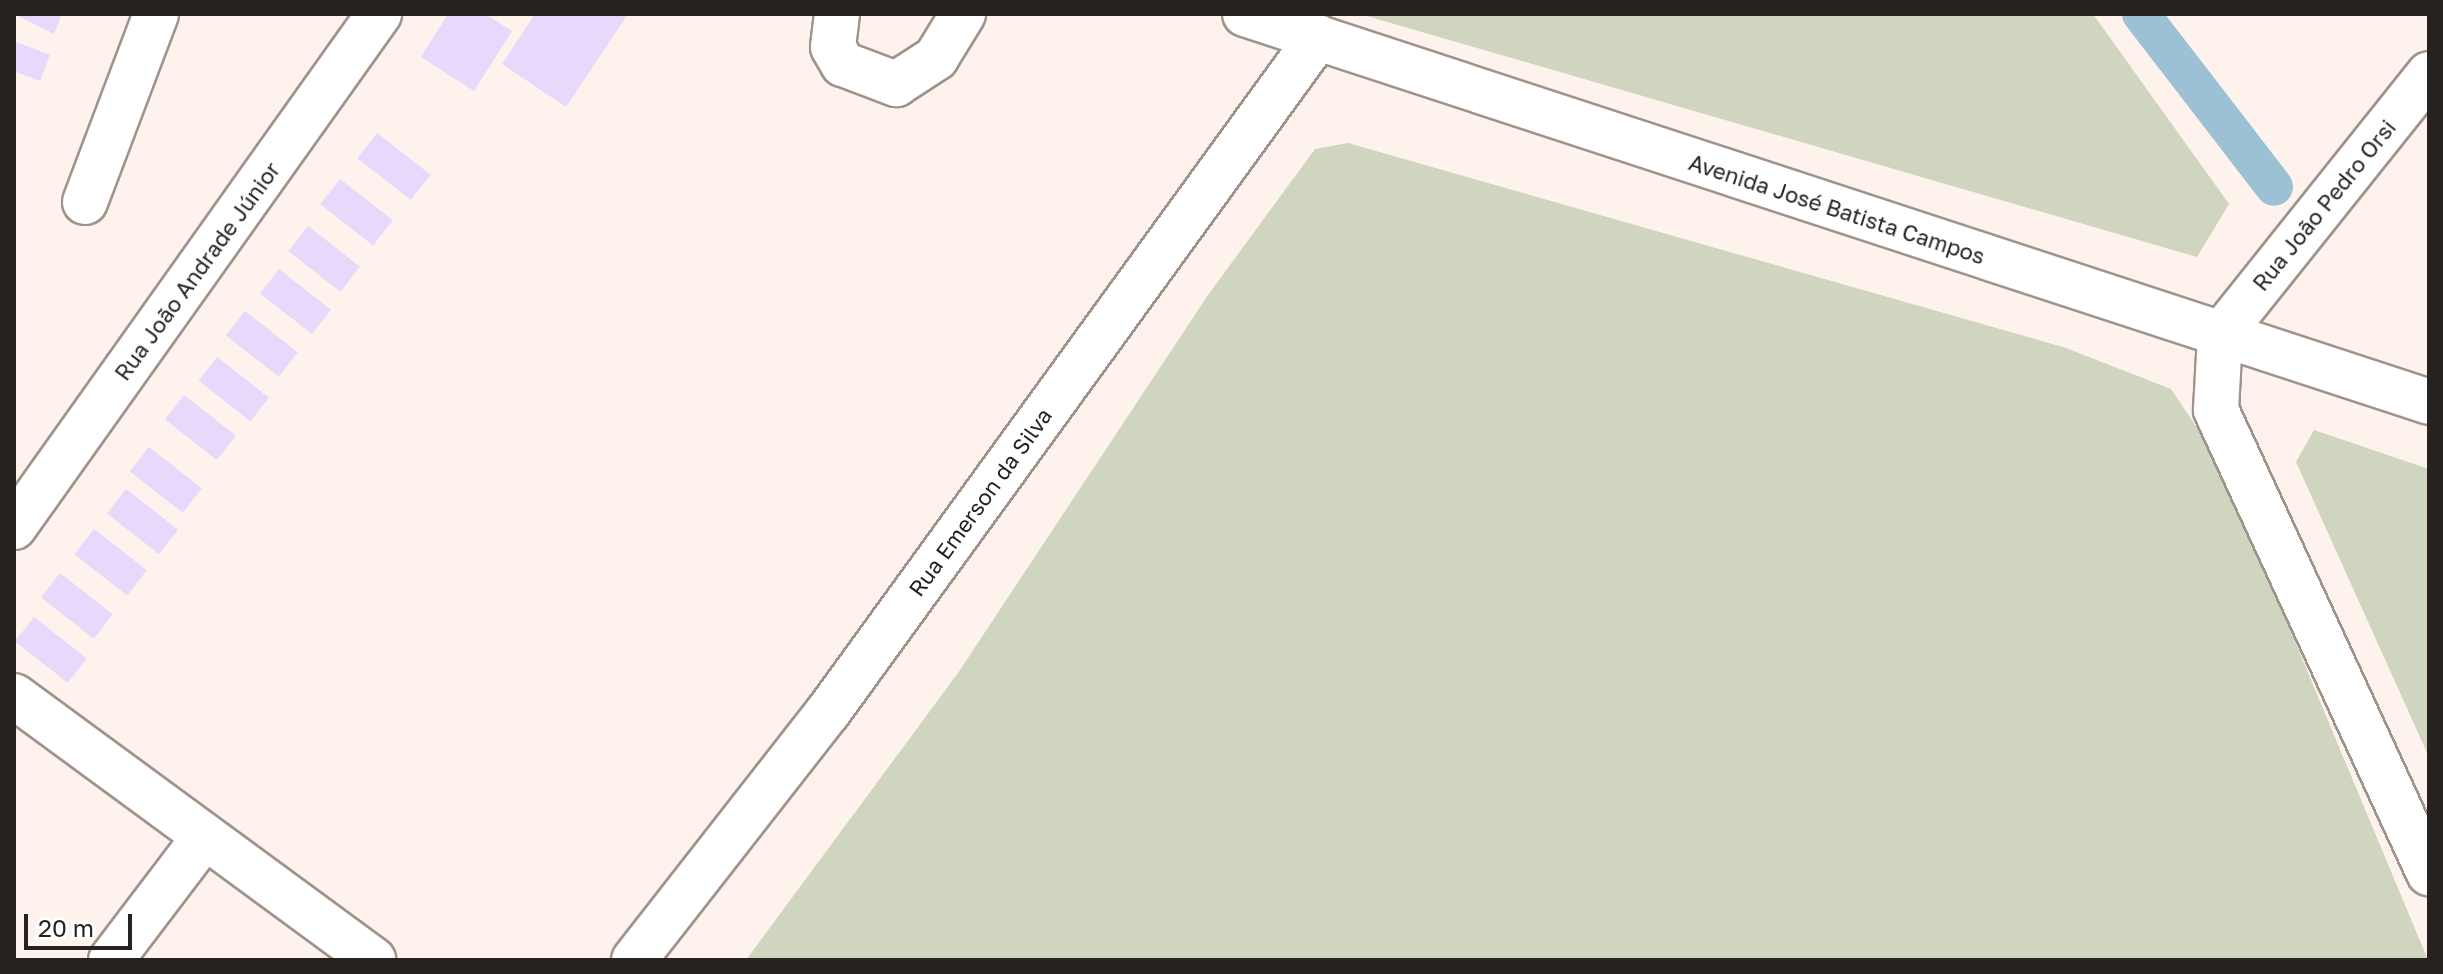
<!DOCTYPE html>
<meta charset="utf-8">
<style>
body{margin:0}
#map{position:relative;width:2443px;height:974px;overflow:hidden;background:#fef2ec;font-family:"Golos Text",sans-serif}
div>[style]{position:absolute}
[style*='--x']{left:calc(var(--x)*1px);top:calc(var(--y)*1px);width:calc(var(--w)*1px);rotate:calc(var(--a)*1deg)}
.green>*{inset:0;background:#cfd5be}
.canal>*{height:38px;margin:-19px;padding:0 19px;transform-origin:19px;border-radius:19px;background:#9cc1d5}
.building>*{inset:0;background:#e6d9fc;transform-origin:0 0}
.roads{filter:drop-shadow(2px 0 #a0938c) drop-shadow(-2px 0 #a0938c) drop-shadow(0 2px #a0938c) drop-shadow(0 -2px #a0938c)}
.minor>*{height:44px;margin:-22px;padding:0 22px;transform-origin:22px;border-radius:22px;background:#fff}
span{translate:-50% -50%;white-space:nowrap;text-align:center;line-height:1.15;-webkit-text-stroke:8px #fff;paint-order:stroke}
.street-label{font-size:22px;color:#27221f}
.frame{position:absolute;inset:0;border:16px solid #27221f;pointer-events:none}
.scale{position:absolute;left:24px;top:914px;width:108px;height:36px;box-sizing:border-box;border:4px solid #27221f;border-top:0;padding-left:10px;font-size:24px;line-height:28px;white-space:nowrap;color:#27221f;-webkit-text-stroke:6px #fff;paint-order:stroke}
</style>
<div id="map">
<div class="green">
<i style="clip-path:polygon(1360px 14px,2093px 14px,2229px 204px,2197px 257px)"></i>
<i style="clip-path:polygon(1348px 143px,2066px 348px,2171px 389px,2220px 462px,2428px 960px,746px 960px,958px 673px,1208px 295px,1315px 149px)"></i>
<i style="clip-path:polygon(2314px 430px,2429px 469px,2429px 757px,2296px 462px)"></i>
</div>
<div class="canal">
<i style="--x:2141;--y:14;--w:218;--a:52.4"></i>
</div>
<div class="building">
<i style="clip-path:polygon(14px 14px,62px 14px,54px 34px)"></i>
<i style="clip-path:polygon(448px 14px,485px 14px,512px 31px,474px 91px,421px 57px)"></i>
<i style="clip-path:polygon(535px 14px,628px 14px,566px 107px,502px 64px)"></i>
<i style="clip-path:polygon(14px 41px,50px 55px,40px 81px,14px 71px)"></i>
<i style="left:377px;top:133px;width:68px;height:32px;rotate:38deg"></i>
<i style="left:340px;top:179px;width:67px;height:32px;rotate:38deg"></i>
<i style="left:308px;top:226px;width:66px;height:32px;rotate:38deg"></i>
<i style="left:279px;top:269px;width:66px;height:31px;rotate:38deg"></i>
<i style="left:245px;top:311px;width:67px;height:31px;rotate:38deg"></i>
<i style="left:217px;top:357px;width:66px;height:30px;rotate:38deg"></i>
<i style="left:184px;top:395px;width:66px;height:31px;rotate:38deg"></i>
<i style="left:149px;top:447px;width:67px;height:31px;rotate:38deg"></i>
<i style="left:126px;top:489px;width:66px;height:31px;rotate:38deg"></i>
<i style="left:94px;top:529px;width:67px;height:32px;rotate:38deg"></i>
<i style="left:60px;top:573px;width:67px;height:31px;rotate:38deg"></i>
<i style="left:34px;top:617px;width:67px;height:31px;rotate:38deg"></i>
</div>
<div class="roads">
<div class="minor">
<i style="--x:837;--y:14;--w:33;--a:97"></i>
<i style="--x:833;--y:47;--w:20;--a:60"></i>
<i style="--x:843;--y:64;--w:57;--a:20.7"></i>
<i style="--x:896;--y:84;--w:48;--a:-33"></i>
<i style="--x:936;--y:58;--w:52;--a:-58.5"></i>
<i style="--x:1245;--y:14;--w:1246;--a:18.14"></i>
<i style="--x:2429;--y:74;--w:335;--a:128.6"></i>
<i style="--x:2220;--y:336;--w:74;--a:93.1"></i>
<i style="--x:2216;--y:410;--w:510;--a:65.3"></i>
<i style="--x:85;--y:202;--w:201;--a:-69.3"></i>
<i style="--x:14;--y:527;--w:630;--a:-54.57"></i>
<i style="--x:14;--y:696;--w:446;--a:36.3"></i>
<i style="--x:111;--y:960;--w:152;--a:-52.8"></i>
<i style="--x:634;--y:960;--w:315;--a:-52"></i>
<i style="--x:828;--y:712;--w:834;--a:-54.02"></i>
</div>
</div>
<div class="street-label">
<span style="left:2324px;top:205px;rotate:-51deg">Rua João Pedro Orsi</span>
<span style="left:1837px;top:209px;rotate:18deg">Avenida José Batista Campos</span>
<span style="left:197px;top:271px;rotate:-54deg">Rua João Andrade Júnior</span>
<span style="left:980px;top:502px;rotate:-54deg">Rua Emerson da Silva</span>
</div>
<div class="frame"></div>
<div class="scale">20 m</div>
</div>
